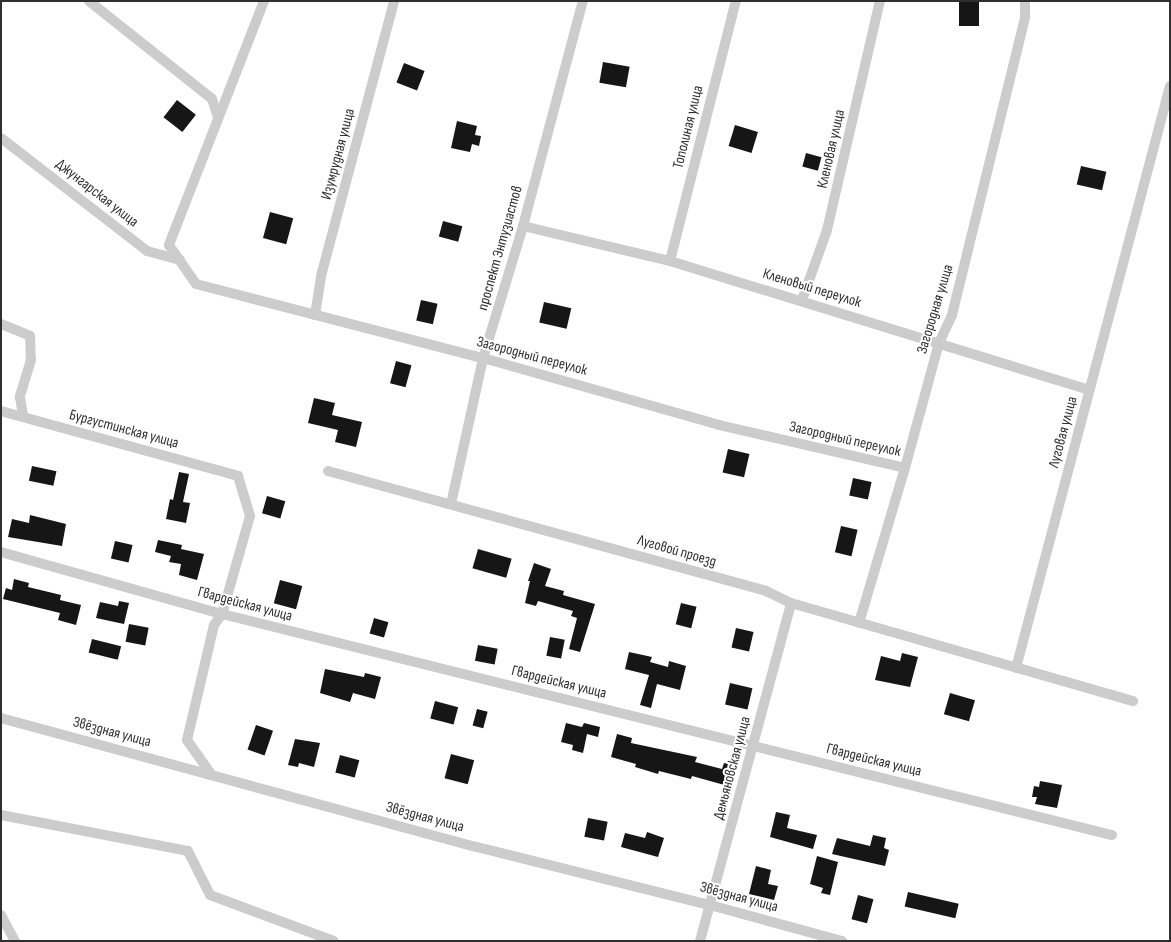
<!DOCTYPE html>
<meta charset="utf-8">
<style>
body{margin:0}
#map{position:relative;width:1171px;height:942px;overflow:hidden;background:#fff;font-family:"Sofia Sans Condensed",sans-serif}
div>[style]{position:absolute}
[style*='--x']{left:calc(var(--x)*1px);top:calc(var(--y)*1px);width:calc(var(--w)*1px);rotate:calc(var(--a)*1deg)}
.building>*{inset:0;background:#161616;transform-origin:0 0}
.minor>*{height:10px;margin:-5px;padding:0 5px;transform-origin:5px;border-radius:5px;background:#ccc}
span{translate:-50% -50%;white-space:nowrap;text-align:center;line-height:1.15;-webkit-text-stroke:4px #fff;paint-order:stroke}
.street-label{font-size:15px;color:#2f2f2f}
.frame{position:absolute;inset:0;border:2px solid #2f2f2f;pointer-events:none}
</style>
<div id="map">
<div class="building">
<i style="left:959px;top:1px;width:20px;height:25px"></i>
<i style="left:603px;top:62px;width:27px;height:21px;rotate:10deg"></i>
<i style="left:404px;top:63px;width:22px;height:21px;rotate:21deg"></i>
<i style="left:177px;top:100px;width:24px;height:22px;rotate:38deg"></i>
<i style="clip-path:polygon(457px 121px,477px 126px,475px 135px,481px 136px,479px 146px,472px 144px,470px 152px,451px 148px)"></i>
<i style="left:735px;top:125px;width:24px;height:22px;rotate:17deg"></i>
<i style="left:806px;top:153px;width:16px;height:14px;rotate:15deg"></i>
<i style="left:1081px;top:166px;width:26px;height:19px;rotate:13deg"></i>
<i style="left:270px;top:212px;width:24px;height:27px;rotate:15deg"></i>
<i style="left:443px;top:221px;width:20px;height:16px;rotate:15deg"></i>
<i style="left:421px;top:300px;width:17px;height:21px;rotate:13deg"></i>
<i style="left:544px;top:302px;width:28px;height:21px;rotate:13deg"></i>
<i style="left:396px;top:361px;width:16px;height:23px;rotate:15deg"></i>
<i style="clip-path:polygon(314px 398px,335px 403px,332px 415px,362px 422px,356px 447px,335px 442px,338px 430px,308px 423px)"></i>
<i style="left:728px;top:449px;width:22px;height:24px;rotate:13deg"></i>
<i style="left:32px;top:466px;width:25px;height:15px;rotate:12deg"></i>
<i style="clip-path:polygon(179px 472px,189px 474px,183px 502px,190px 503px,186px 523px,166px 519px,170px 499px,173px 500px)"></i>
<i style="left:853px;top:478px;width:19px;height:18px;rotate:12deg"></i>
<i style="left:267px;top:496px;width:19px;height:18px;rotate:16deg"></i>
<i style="clip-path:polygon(30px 515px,66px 524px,62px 546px,8px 537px,12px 519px,29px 523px)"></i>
<i style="left:841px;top:526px;width:17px;height:27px;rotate:13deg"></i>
<i style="clip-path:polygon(158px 540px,182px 545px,181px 549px,204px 554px,197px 580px,179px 575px,181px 564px,169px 562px,171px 556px,155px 552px)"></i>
<i style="left:115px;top:541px;width:18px;height:18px;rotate:13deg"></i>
<i style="left:478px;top:549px;width:35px;height:20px;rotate:16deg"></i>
<i style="clip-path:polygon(534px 563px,551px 569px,545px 586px,564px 591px,563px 595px,595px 604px,580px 652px,569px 649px,577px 618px,571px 616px,573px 611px,538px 601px,536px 606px,525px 603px,530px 581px,528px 581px)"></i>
<i style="clip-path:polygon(14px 579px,29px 583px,28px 587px,61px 595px,60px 600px,81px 605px,76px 625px,58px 620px,60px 613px,3px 599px,6px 588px,12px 590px)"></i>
<i style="left:280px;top:580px;width:23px;height:24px;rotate:15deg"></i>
<i style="clip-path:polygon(119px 601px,129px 603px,124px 624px,96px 618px,100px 602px,118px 606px)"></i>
<i style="left:681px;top:603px;width:16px;height:22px;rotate:14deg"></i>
<i style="left:374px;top:618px;width:15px;height:16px;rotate:16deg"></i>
<i style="left:129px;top:624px;width:20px;height:18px;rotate:11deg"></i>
<i style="left:736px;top:628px;width:18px;height:20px;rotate:13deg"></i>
<i style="left:550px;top:637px;width:15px;height:19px;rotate:11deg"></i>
<i style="left:92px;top:639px;width:30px;height:14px;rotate:14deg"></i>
<i style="left:478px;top:645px;width:20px;height:16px;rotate:11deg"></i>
<i style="clip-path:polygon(629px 652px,652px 657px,650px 662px,668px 667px,669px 661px,686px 666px,680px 690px,657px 684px,651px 708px,640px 705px,649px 675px,625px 669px)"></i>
<i style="clip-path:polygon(902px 653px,918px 657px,910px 687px,875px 680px,881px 656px,900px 661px)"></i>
<i style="clip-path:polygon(325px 669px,364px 677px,365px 673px,381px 677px,375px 699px,353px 693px,350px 702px,320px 693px)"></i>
<i style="left:730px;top:683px;width:23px;height:22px;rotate:13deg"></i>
<i style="left:950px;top:693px;width:26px;height:22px;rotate:16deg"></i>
<i style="left:435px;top:701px;width:24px;height:18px;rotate:15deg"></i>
<i style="left:477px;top:709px;width:11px;height:17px;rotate:15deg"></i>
<i style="clip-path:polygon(566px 723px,582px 727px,584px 723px,600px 727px,598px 737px,587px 734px,583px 753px,572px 750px,573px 745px,561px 742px)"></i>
<i style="left:256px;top:725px;width:18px;height:26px;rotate:19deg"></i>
<i style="clip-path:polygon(617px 734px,632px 738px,631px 743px,697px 757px,695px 762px,722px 769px,724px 763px,733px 765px,728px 786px,692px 776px,691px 779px,659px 771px,658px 774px,635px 767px,636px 764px,611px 757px)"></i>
<i style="clip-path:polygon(295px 739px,320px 743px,314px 767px,299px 763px,298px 767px,288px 765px)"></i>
<i style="left:451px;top:754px;width:24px;height:25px;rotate:15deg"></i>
<i style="left:340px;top:755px;width:20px;height:18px;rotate:15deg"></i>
<i style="clip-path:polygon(1040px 781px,1062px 785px,1057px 808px,1035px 804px,1037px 797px,1032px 797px,1034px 786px,1039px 787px)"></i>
<i style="clip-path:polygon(776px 812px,790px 815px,787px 828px,817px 835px,813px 849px,770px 837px)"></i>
<i style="left:588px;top:818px;width:20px;height:19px;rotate:11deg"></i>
<i style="clip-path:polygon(647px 832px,664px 838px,658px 857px,621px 847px,625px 833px,645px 838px)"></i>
<i style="clip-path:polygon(873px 835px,886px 838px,884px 848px,889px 850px,885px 866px,832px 854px,837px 838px,870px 846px)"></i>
<i style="clip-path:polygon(817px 856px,838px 862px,830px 895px,821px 893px,823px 888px,810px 884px)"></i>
<i style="clip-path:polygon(756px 866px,771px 870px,768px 884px,778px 886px,774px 900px,749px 894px)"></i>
<i style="left:908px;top:892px;width:52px;height:15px;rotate:13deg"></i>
<i style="left:858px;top:895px;width:16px;height:25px;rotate:15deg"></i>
</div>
<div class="minor">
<i style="--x:89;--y:1;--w:157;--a:38.5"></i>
<i style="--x:212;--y:99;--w:20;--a:72"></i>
<i style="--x:264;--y:1;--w:262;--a:111.3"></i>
<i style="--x:169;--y:245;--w:47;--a:55.3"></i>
<i style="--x:196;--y:284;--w:296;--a:14.5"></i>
<i style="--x:483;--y:358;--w:245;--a:15.8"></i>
<i style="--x:719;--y:425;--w:191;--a:13"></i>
<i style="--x:1;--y:138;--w:185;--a:37.7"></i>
<i style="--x:147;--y:251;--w:34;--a:15"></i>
<i style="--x:523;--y:226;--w:151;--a:13.4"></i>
<i style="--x:670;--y:261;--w:439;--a:17.1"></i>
<i style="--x:670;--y:261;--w:268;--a:-75.8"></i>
<i style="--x:802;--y:300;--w:74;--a:-70.3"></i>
<i style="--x:827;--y:230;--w:235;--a:-77"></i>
<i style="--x:315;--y:315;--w:39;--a:-81"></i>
<i style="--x:321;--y:276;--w:285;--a:-75.1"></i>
<i style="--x:1;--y:324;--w:31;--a:22"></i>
<i style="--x:30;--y:336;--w:24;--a:88"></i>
<i style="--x:31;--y:360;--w:39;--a:107"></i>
<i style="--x:20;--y:397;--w:20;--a:81"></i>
<i style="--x:1;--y:411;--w:246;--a:15.3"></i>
<i style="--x:238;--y:476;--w:42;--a:73.3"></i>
<i style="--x:250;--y:516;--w:102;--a:105.9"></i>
<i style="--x:222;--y:614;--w:14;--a:126"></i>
<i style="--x:214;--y:625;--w:118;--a:103.2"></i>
<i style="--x:187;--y:740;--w:42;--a:54.8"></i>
<i style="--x:328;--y:471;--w:454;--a:15.3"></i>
<i style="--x:766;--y:591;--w:28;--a:26"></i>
<i style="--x:791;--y:603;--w:356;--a:16"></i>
<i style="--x:451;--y:504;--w:149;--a:-77.6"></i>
<i style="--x:483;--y:358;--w:138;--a:-73.1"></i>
<i style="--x:523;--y:226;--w:233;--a:-75.1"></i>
<i style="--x:1;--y:552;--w:230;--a:15.7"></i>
<i style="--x:222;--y:614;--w:917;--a:13.95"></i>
<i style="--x:859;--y:623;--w:162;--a:-73.5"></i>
<i style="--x:905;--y:468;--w:130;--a:-74.8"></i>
<i style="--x:939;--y:343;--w:31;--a:-65"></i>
<i style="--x:952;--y:315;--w:307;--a:-76.2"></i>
<i style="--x:1025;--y:17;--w:16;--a:-90"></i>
<i style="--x:1016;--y:668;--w:602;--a:-75.18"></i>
<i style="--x:1;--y:718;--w:493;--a:15.2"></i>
<i style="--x:477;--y:847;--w:240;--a:14"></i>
<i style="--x:710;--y:905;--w:137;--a:15.3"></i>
<i style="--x:1;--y:815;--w:190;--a:10.9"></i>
<i style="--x:188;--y:851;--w:49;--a:63.4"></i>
<i style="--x:210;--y:895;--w:132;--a:20.4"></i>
<i style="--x:1;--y:915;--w:30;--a:62"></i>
<i style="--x:700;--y:941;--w:350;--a:-74.9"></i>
</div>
<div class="street-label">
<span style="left:688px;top:127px;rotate:-76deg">Тополиная улица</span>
<span style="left:831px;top:149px;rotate:-77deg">Кленовая улица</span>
<span style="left:338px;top:154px;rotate:-75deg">Изумрудная улица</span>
<span style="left:97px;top:193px;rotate:38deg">Джунгарская улица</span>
<span style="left:500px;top:248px;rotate:-74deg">проспект Энтузиастов</span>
<span style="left:812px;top:288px;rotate:17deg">Кленовый переулок</span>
<span style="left:935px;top:309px;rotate:-73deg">Загородная улица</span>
<span style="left:532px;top:356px;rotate:15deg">Загородный переулок</span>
<span style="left:124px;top:429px;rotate:15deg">Бургустинская улица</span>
<span style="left:1063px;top:432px;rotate:-75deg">Луговая улица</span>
<span style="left:845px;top:439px;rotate:13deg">Загородный переулок</span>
<span style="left:677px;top:551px;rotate:16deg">Луговой проезд</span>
<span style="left:245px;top:604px;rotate:15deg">Гвардейская улица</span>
<span style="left:559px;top:682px;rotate:14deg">Гвардейская улица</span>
<span style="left:112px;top:732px;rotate:15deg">Звёздная улица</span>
<span style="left:874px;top:760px;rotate:14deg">Гвардейская улица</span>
<span style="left:732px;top:768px;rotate:-75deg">Демьяновская улица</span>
<span style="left:425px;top:817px;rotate:15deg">Звёздная улица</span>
<span style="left:739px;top:897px;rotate:15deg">Звёздная улица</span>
</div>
<div class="frame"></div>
</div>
